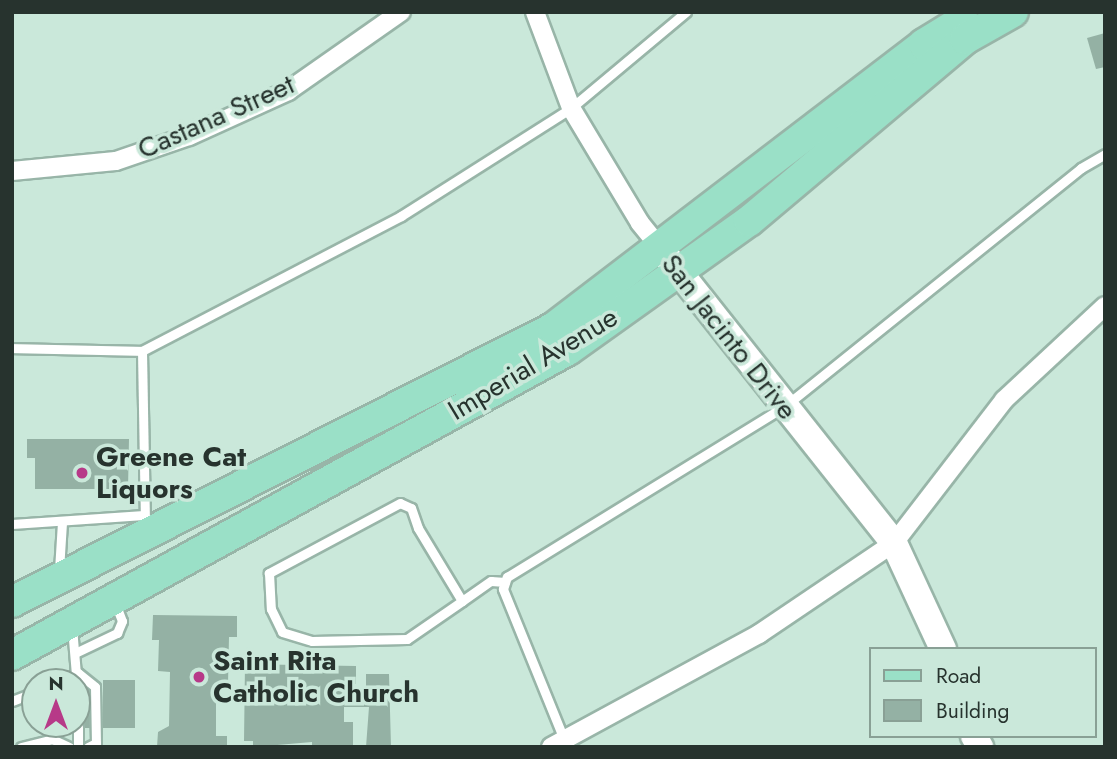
<!DOCTYPE html>
<style>
body{margin:0}
#map{position:relative;width:1117px;height:759px;overflow:hidden;background:#cae8da;font-family:Jost,sans-serif}
div>[style]{position:absolute}
[style*='--x']{left:calc(var(--x)*1px);top:calc(var(--y)*1px);width:calc(var(--w)*1px);rotate:calc(var(--a)*1deg)}
.building>*{inset:0;background:#94b1a4;transform-origin:0 0}
.roads{filter:drop-shadow(2px 0 #98b5a8) drop-shadow(-2px 0 #98b5a8) drop-shadow(0 2px #98b5a8) drop-shadow(0 -2px #98b5a8)}
.lane>*{height:9px;margin:-4.5px;padding:0 4.5px;transform-origin:4.5px;border-radius:4.5px;background:#fff}
.street>*{height:18px;margin:-9px;padding:0 9px;transform-origin:9px;border-radius:9px;background:#fff}
.secondary>*{height:26px;margin:-13px;padding:0 13px;transform-origin:13px;border-radius:13px;background:#fff}
.primary>*{height:30px;margin:-15px;padding:0 15px;transform-origin:15px;border-radius:15px;background:#9ae0c7}
.dots>*{width:19px;height:19px;translate:-50% -50%;box-sizing:border-box;border:4px solid #cae8da;border-radius:50%}
span{translate:-50% -50%;white-space:nowrap;text-align:center;line-height:1.15;-webkit-text-stroke:7px #cae8da;paint-order:stroke}
.street-label{font-size:28px;color:#27332e}
.poi-label{font-size:28px;color:#27332e;font-weight:700}
.left{translate:0 -50%;text-align:left}
.frame{position:absolute;inset:0;border:14px solid #27332e;pointer-events:none}
.legend{position:absolute;left:869px;top:647px;width:228px;height:91px;box-sizing:border-box;background:#cae8da;border:2px solid #89a095;margin:0;padding:9px 12px;list-style:none;font-size:21px;color:#27332e}
.legend li{display:flex;align-items:center;gap:14px;height:35px}
.legend b{width:35px;border:2px solid #89a095}
.north{position:absolute;left:21px;top:668px;width:70px;height:70px;box-sizing:border-box;background:#cae8da;border:2px solid #89a095;border-radius:50%;rotate:0deg;font-size:19px;font-weight:700;line-height:28px;text-align:center;color:#27332e}
.north::after{content:'';display:block;margin:auto;width:24px;height:32px;background:#b73988;clip-path:polygon(50% 0,100% 100%,50% 72%,0 100%)}
</style>
<div id="map">
<div class="building">
<i style="clip-path:polygon(1105px 33px,1105px 67px,1096px 69px,1087px 38px)"></i>
<i style="clip-path:polygon(27px 439px,129px 439px,128px 489px,35px 489px,35px 458px,27px 458px)"></i>
<i style="clip-path:polygon(153px 615px,237px 616px,237px 637px,229px 637px,228px 684px,216px 683px,216px 736px,227px 736px,227px 747px,157px 747px,158px 732px,169px 726px,170px 672px,158px 671px,159px 640px,152px 640px)"></i>
<i style="clip-path:polygon(245px 664px,356px 666px,356px 684px,349px 684px,351px 694px,366px 694px,366px 674px,389px 674px,391px 747px,366px 747px,369px 707px,344px 707px,344px 722px,353px 722px,353px 747px,312px 747px,312px 742px,253px 747px,253px 741px,244px 741px)"></i>
<i style="left:103px;top:680px;width:32px;height:48px"></i>
<i style="clip-path:polygon(77px 700px,91px 700px,91px 728px,55px 728px,55px 724px,77px 724px)"></i>
</div>
<div class="roads">
<div class="lane">
<i style="--x:12;--y:348;--w:130;--a:1.3"></i>
<i style="--x:142;--y:351;--w:292;--a:-27.5"></i>
<i style="--x:401;--y:216;--w:201;--a:-32.4"></i>
<i style="--x:571;--y:108;--w:150;--a:-39.9"></i>
<i style="--x:142;--y:351;--w:179;--a:89"></i>
<i style="--x:12;--y:524;--w:132;--a:-3.9"></i>
<i style="--x:59;--y:570;--w:48;--a:-86.4"></i>
<i style="--x:462;--y:601;--w:85;--a:-121.1"></i>
<i style="--x:418;--y:528;--w:21;--a:-109"></i>
<i style="--x:411;--y:508;--w:12;--a:-156"></i>
<i style="--x:400;--y:503;--w:149;--a:151.9"></i>
<i style="--x:269;--y:573;--w:36;--a:87"></i>
<i style="--x:271;--y:609;--w:25;--a:64"></i>
<i style="--x:282;--y:632;--w:31;--a:17"></i>
<i style="--x:312;--y:641;--w:95;--a:-1.2"></i>
<i style="--x:407;--y:639;--w:67;--a:-34.6"></i>
<i style="--x:462;--y:601;--w:35;--a:-35"></i>
<i style="--x:491;--y:581;--w:14;--a:4"></i>
<i style="--x:72;--y:627;--w:71;--a:85.2"></i>
<i style="--x:75;--y:653;--w:47;--a:-25.5"></i>
<i style="--x:117;--y:633;--w:13;--a:-67"></i>
<i style="--x:122;--y:621;--w:19;--a:-111"></i>
<i style="--x:60;--y:682;--w:20;--a:-27"></i>
<i style="--x:78;--y:673;--w:22;--a:39"></i>
<i style="--x:95;--y:687;--w:56;--a:89"></i>
<i style="--x:96;--y:743;--w:9;--a:153"></i>
<i style="--x:12;--y:701;--w:25;--a:-21"></i>
<i style="--x:52;--y:724;--w:15;--a:90"></i>
<i style="--x:52;--y:739;--w:19;--a:25"></i>
<i style="--x:78;--y:727;--w:20;--a:90"></i>
<i style="--x:563;--y:737;--w:160;--a:-112.1"></i>
<i style="--x:503;--y:589;--w:13;--a:-72"></i>
<i style="--x:507;--y:577;--w:326;--a:-31.6"></i>
<i style="--x:785;--y:406;--w:380;--a:-38.8"></i>
<i style="--x:1081;--y:168;--w:28;--a:-30"></i>
<i style="--x:21;--y:747;--w:32;--a:-14"></i>
</div>
<div class="street">
<i style="--x:535;--y:12;--w:103;--a:69.4"></i>
<i style="--x:571;--y:108;--w:134;--a:59"></i>
<i style="--x:640;--y:223;--w:33;--a:51"></i>
<i style="--x:12;--y:171;--w:104;--a:-5.5"></i>
<i style="--x:116;--y:161;--w:77;--a:-18.9"></i>
<i style="--x:189;--y:136;--w:109;--a:-24.4"></i>
<i style="--x:288;--y:91;--w:138;--a:-35"></i>
<i style="--x:551;--y:747;--w:237;--a:-28.5"></i>
<i style="--x:759;--y:634;--w:163;--a:-34"></i>
<i style="--x:894;--y:543;--w:180;--a:-52.4"></i>
<i style="--x:1004;--y:400;--w:138;--a:-42.9"></i>
</div>
<div class="secondary">
<i style="--x:661;--y:249;--w:375;--a:51.6"></i>
<i style="--x:894;--y:543;--w:117;--a:65.2"></i>
<i style="--x:974;--y:736;--w:13;--a:61"></i>
</div>
<div class="primary">
<i style="--x:12;--y:602;--w:606;--a:-26.86"></i>
<i style="--x:553;--y:328;--w:467;--a:-37.4"></i>
<i style="--x:924;--y:44;--w:46;--a:-31.6"></i>
<i style="--x:12;--y:655;--w:634;--a:-28.75"></i>
<i style="--x:568;--y:350;--w:222;--a:-35.5"></i>
<i style="--x:749;--y:221;--w:282;--a:-40.1"></i>
<i style="--x:965;--y:39;--w:55;--a:-29.4"></i>
</div>
</div>
<div class="dots">
<i style="left:82px;top:473px;background:#b73988"></i>
<i style="left:199px;top:677px;background:#b73988"></i>
</div>
<div class="street-label">
<span style="left:216px;top:117px;rotate:-24deg">Castana Street</span>
<span style="left:729px;top:337px;rotate:52deg">San Jacinto Drive</span>
<span style="left:533px;top:364px;rotate:-31deg">Imperial Avenue</span>
</div>
<div class="poi-label">
<span class="left" style="left:96px;top:473px">Greene Cat<br>Liquors</span>
<span class="left" style="left:213px;top:677px">Saint Rita<br>Catholic Church</span>
</div>
<div class="frame"></div>
<ul class="legend">
<li><b style="height:9px;background:#9ae0c7"></b>Road</li>
<li><b style="height:19px;background:#94b1a4"></b>Building</li>
</ul>
<div class="north">N</div>
</div>
